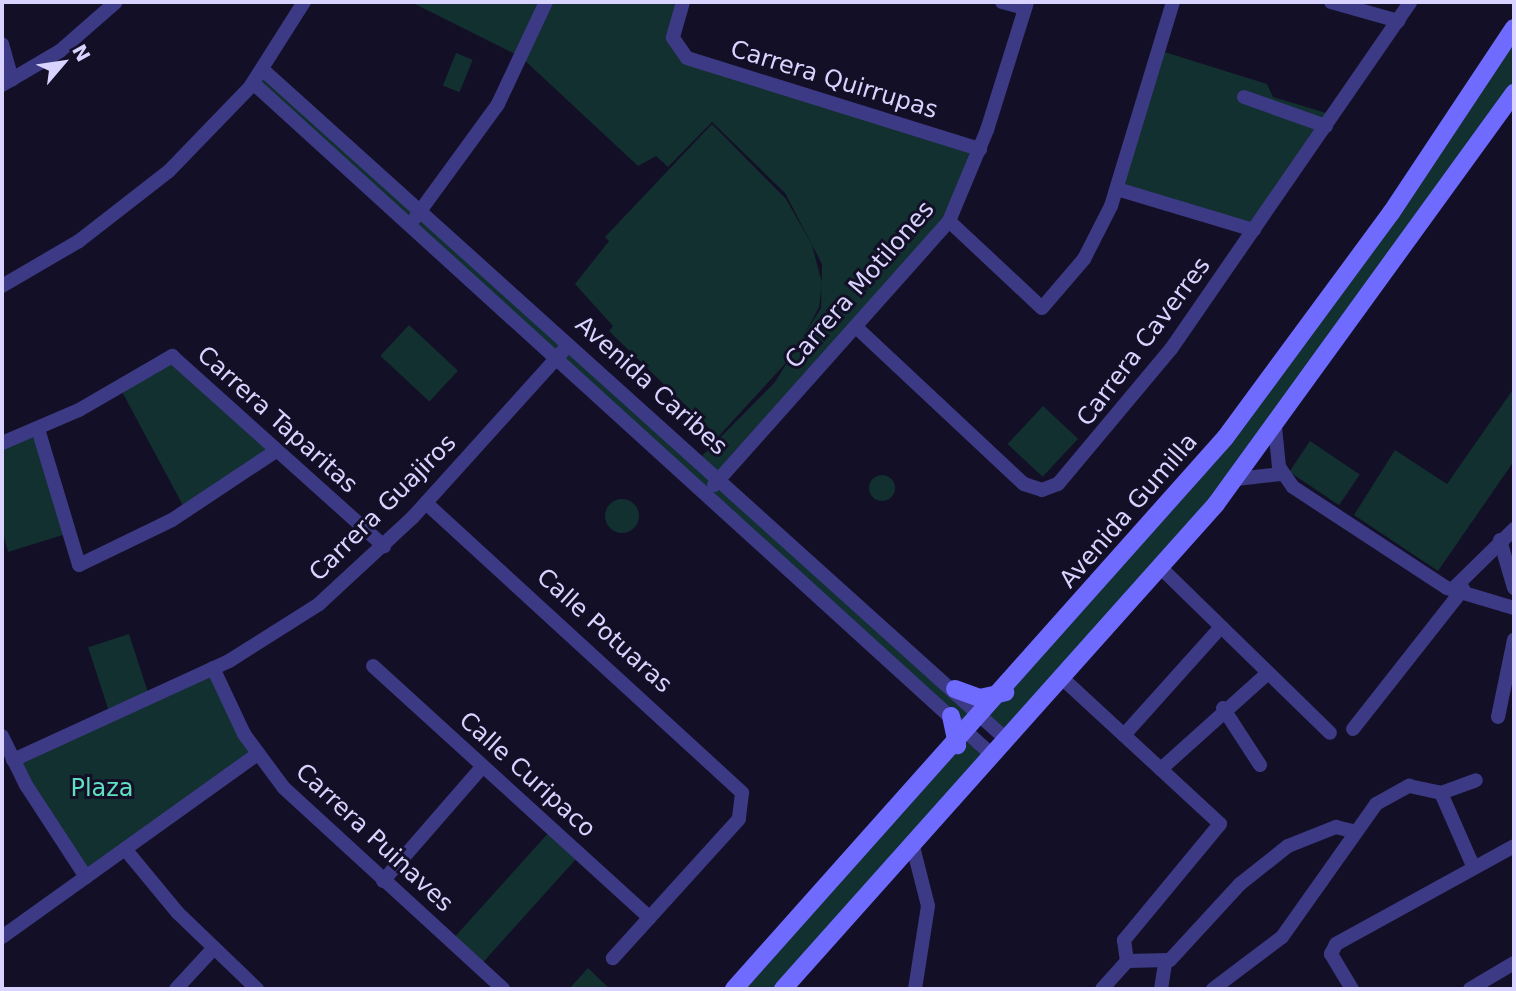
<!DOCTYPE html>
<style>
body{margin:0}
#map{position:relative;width:1516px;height:991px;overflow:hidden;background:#130f26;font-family:"DejaVu Sans",sans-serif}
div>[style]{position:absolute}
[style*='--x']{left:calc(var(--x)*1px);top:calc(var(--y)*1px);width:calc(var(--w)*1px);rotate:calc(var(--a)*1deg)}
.green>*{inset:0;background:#12302f;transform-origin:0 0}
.round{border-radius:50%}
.street>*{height:14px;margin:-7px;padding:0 7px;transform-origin:7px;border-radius:7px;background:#3d3a85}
.secondary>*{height:18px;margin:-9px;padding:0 9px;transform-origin:9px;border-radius:9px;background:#6f6bff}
span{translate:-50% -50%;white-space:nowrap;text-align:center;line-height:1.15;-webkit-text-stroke:6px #130f26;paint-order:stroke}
.street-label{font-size:24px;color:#d9d4ff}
.park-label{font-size:24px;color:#5fe0c0}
.frame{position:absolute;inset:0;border:4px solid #d9d4ff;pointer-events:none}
.north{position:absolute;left:28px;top:28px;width:70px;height:70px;-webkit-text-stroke:5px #130f26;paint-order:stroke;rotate:61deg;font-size:19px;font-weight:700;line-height:28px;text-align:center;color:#d9d4ff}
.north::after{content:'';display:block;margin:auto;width:24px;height:32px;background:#d9d4ff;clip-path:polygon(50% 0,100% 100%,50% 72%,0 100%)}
</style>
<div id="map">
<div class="green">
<i style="clip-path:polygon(411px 2px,683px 2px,677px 51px,980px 149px,956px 207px,720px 478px,983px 715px,968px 732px,253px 83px,262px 69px,699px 459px,775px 382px,821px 308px,822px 264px,785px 193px,712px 122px,668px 167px,656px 156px,638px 166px,521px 57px)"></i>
<i style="clip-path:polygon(1514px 30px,1514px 85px,1233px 476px,1006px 735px,985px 715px,1162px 516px)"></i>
<i style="clip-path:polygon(1158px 50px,1267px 84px,1273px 97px,1333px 115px,1254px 230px,1117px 189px)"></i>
<i style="left:456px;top:53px;width:18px;height:35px;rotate:22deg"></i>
<i style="clip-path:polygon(712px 124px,786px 199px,812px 245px,822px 283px,819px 307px,795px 353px,718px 437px,609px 331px,613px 326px,575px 284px,609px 241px,605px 237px)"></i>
<i style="left:409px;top:325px;width:67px;height:42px;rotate:43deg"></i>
<i style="clip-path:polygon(172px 356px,276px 451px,186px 511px,120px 388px)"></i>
<i style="clip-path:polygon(1514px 388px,1514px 461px,1438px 571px,1354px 515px,1395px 450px,1447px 484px)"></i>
<i style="left:1043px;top:406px;width:48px;height:52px;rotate:43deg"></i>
<i style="clip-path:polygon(38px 429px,69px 533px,8px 552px,2px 530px,2px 443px)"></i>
<i style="left:1310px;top:441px;width:60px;height:37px;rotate:34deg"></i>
<i class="round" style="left:869px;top:475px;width:26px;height:26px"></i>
<i class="round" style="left:605px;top:499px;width:34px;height:34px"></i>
<i style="left:129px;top:634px;width:66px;height:43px;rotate:72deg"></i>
<i style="clip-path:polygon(213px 668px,258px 754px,86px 877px,13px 760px)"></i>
<i style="clip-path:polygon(968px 734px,989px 754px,780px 989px,736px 989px)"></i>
<i style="left:551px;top:830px;width:38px;height:149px;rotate:42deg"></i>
<i style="clip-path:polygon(588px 968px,610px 989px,569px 989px)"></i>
</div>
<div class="street">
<i style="--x:683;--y:2;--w:37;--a:106"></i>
<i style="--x:673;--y:38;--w:24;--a:55"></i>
<i style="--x:687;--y:58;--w:307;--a:17.3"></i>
<i style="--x:1002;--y:2;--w:24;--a:15"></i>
<i style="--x:1331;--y:2;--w:70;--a:15.8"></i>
<i style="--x:2;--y:44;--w:37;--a:74"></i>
<i style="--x:262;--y:69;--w:1003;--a:42.01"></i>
<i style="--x:253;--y:83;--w:997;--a:42.28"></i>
<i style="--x:2;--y:85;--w:67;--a:-30.4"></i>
<i style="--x:60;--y:51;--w:74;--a:-41.2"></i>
<i style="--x:1244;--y:97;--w:87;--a:19.5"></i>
<i style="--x:1117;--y:189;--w:143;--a:16.7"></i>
<i style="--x:415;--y:218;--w:141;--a:-53.9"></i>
<i style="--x:498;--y:104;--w:113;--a:-64.8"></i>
<i style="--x:949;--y:221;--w:127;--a:43.1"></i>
<i style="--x:1042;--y:308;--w:65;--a:-49.4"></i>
<i style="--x:1084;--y:259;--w:59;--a:-63"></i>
<i style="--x:1111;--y:206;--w:213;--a:-73.1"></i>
<i style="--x:2;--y:286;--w:89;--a:-30.3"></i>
<i style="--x:79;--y:241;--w:114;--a:-37.9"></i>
<i style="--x:169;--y:171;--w:117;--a:-46"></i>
<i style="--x:250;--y:87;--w:101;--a:-57.6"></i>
<i style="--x:856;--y:327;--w:230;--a:43.1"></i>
<i style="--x:1024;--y:484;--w:19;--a:18"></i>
<i style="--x:1042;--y:490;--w:17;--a:-21"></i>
<i style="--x:1058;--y:484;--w:176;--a:-50.1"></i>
<i style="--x:1171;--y:349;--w:421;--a:-55.4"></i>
<i style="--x:1275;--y:427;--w:40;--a:84.3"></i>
<i style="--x:1279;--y:467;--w:24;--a:55"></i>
<i style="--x:1293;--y:487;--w:184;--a:33.3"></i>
<i style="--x:1447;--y:588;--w:70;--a:16.6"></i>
<i style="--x:38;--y:429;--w:142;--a:73.2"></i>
<i style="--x:79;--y:565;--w:103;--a:-25.8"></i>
<i style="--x:172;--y:520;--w:125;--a:-33.6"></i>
<i style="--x:2;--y:443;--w:84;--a:-23.2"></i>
<i style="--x:79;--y:410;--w:108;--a:-30.1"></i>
<i style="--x:172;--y:356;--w:285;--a:41.9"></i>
<i style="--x:1236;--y:479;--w:45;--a:-6.3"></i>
<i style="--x:714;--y:485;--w:353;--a:-48.3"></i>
<i style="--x:949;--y:221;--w:99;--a:-67.3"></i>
<i style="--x:987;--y:130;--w:134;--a:-72.6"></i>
<i style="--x:426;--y:503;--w:429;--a:42.5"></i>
<i style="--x:742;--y:793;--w:26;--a:97"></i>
<i style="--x:739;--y:819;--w:188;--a:132.2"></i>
<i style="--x:1500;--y:540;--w:50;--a:73.7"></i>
<i style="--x:1161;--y:568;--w:236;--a:44.3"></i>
<i style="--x:1454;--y:588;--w:84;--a:-44.5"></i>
<i style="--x:373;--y:666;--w:374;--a:42.3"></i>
<i style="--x:213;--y:668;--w:73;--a:64.8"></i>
<i style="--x:244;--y:734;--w:67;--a:53.5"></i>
<i style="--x:284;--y:788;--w:297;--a:42.5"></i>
<i style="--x:1062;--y:678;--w:215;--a:42.7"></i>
<i style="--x:1220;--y:824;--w:151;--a:129.6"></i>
<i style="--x:1124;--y:940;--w:21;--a:82"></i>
<i style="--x:1223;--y:708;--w:68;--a:57"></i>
<i style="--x:1498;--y:717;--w:79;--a:-78.3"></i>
<i style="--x:1353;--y:729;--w:178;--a:-51.8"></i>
<i style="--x:1124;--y:735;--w:145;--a:-48.1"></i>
<i style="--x:2;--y:736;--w:55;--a:63.9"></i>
<i style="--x:26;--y:785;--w:110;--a:56.9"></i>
<i style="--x:13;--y:760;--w:238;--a:-24.6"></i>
<i style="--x:229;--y:661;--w:107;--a:-32.3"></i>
<i style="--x:319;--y:604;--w:128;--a:-42.8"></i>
<i style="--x:413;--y:517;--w:225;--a:-47.9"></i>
<i style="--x:1161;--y:769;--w:144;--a:-41.9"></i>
<i style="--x:1441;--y:793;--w:80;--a:66.3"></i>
<i style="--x:1441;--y:793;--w:37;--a:-20"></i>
<i style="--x:912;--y:843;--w:65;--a:75.7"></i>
<i style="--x:928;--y:906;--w:84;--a:98.9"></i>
<i style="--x:125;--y:849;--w:83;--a:50.4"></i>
<i style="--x:178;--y:913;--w:110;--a:43.9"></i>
<i style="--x:383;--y:881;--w:152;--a:-49"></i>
<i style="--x:2;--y:937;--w:315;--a:-35.6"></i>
<i style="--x:176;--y:989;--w:54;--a:-47.2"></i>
<i style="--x:1102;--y:989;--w:38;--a:-48"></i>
<i style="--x:1127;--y:961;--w:43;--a:-1.3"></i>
<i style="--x:1170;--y:960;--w:103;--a:-47.4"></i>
<i style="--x:1240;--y:884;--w:61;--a:-38.4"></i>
<i style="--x:1288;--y:846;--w:52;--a:-21.6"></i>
<i style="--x:1336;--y:827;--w:16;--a:14"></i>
<i style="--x:1161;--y:989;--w:26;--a:-81"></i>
<i style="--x:1213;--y:989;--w:86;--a:-37"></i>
<i style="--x:1282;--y:937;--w:163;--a:-54.7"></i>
<i style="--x:1376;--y:804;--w:38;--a:-29"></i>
<i style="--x:1409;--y:786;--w:33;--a:12"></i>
<i style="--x:1352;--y:989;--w:41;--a:-121"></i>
<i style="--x:1331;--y:954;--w:11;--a:-63"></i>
<i style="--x:1336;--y:944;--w:203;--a:-28.8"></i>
<i style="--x:1470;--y:989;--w:51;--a:-30.6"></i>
</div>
<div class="secondary">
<i style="--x:955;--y:689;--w:27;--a:20"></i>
<i style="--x:980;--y:698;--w:26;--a:-13"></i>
<i style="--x:951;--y:716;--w:30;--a:78"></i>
<i style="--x:734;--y:989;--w:738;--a:-48.3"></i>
<i style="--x:1225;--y:438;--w:280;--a:-53.6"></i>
<i style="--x:1391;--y:213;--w:222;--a:-56.4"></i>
<i style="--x:783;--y:989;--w:650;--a:-48.24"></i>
<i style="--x:1216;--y:504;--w:508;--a:-54.06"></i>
</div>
<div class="street-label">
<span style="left:834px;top:80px;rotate:17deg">Carrera Quirrupas</span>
<span style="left:860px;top:285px;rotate:-49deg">Carrera Motilones</span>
<span style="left:1144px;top:342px;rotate:-53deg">Carrera Caverres</span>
<span style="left:651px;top:386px;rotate:42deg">Avenida Caribes</span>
<span style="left:277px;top:420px;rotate:42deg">Carrera Taparitas</span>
<span style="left:383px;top:508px;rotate:-45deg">Carrera Guajiros</span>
<span style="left:1129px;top:511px;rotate:-49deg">Avenida Gumilla</span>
<span style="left:604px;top:631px;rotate:42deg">Calle Potuaras</span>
<span style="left:527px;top:775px;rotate:42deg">Calle Curipaco</span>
<span style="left:374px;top:838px;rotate:43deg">Carrera Puinaves</span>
</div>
<div class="park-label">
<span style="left:102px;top:789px">Plaza</span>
</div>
<div class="frame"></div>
<div class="north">N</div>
</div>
